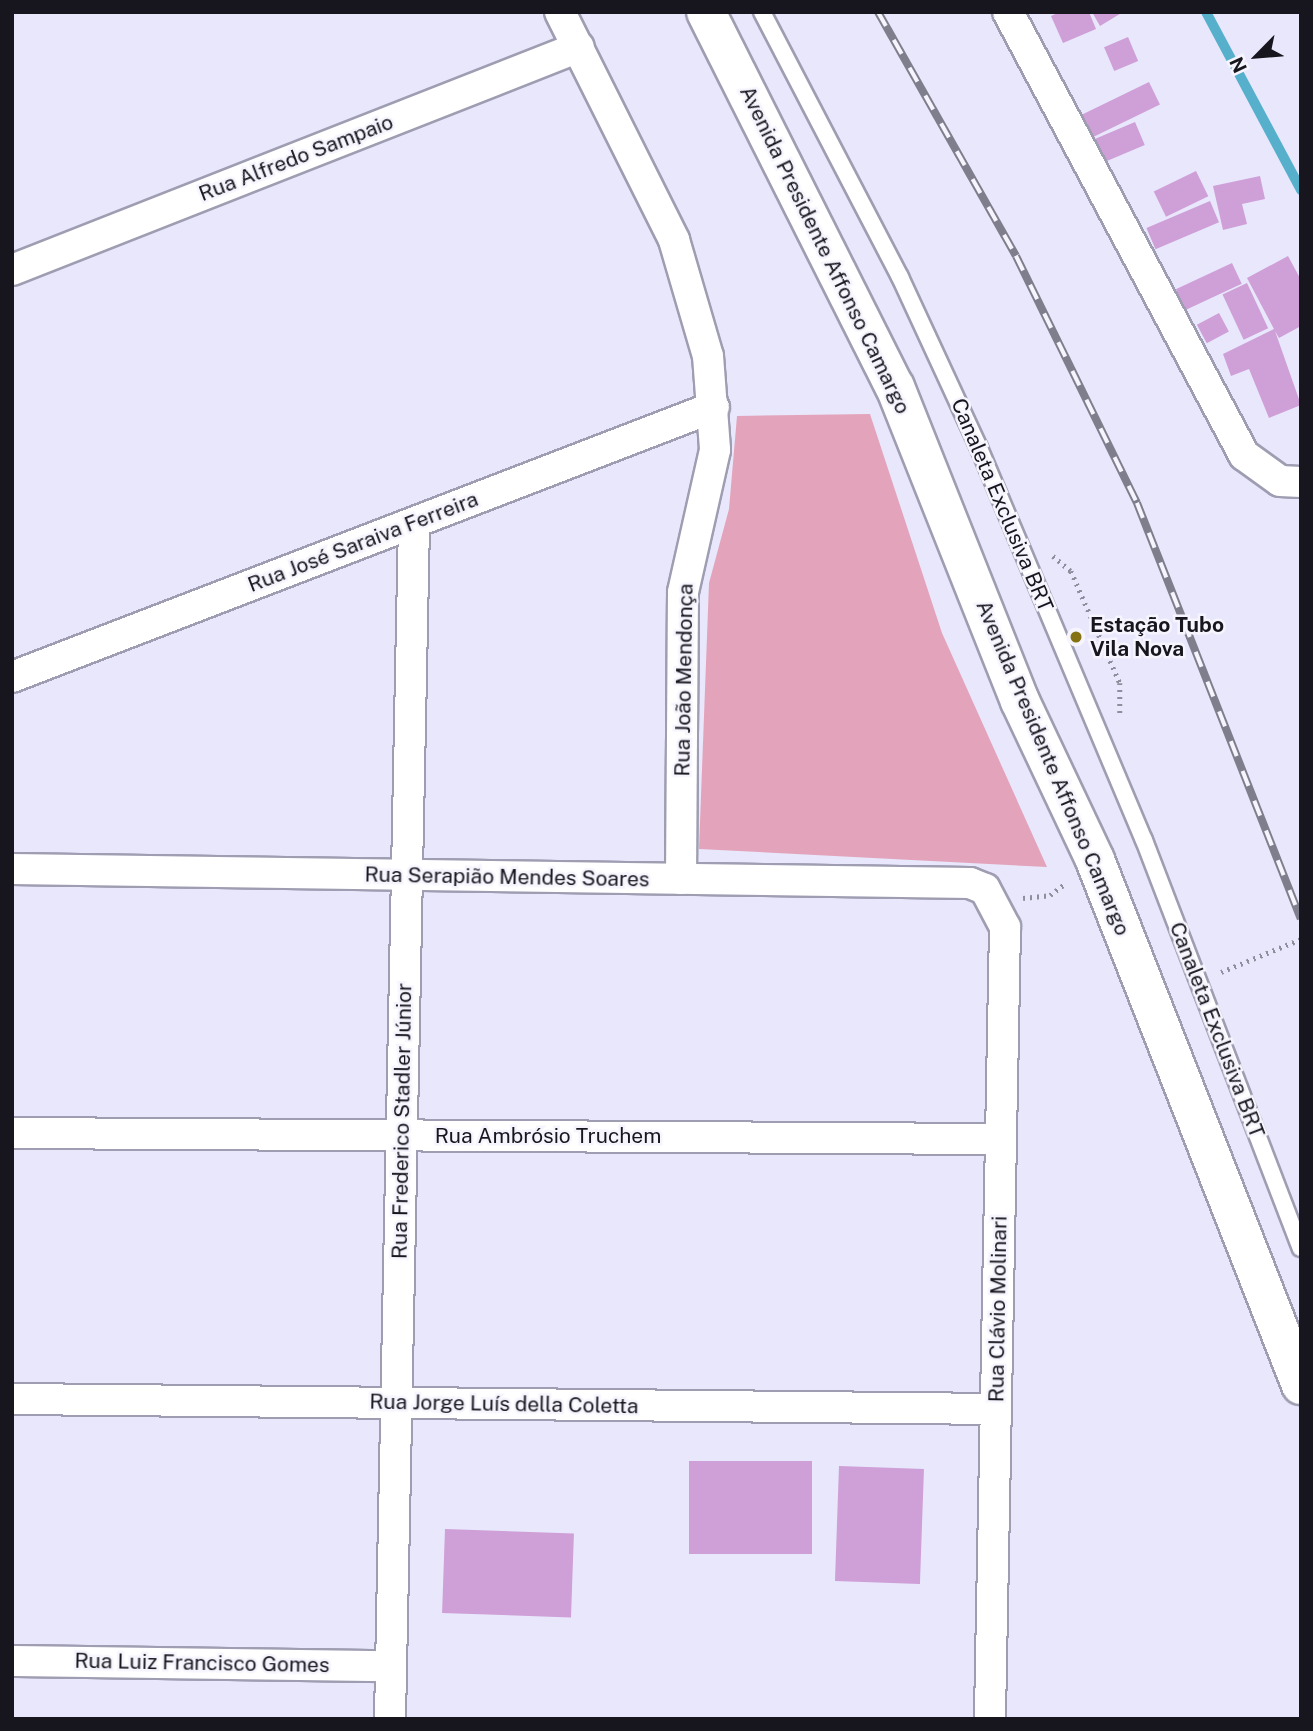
<!DOCTYPE html>
<meta charset="utf-8">
<style>
body{margin:0}
#map{position:relative;width:1313px;height:1731px;overflow:hidden;background:#e8e7fc;font-family:"Public Sans",sans-serif}
div>[style]{position:absolute}
[style*='--x']{left:calc(var(--x)*1px);top:calc(var(--y)*1px);width:calc(var(--w)*1px);rotate:calc(var(--a)*1deg)}
.green>*{inset:0;background:#e3a4bb}
.stream>*{height:10px;margin:-5px;padding:0 5px;transform-origin:5px;border-radius:5px;background:#57b0cb}
.building>*{inset:0;background:#cf9fd7;transform-origin:0 0}
.path>*{height:4.5px;margin-top:-2.25px;transform-origin:0;background:repeating-linear-gradient(90deg,#8f8e9d 0 2px,transparent 0 7px)}
.roads{filter:drop-shadow(2px 0 #9e9db1) drop-shadow(-2px 0 #9e9db1) drop-shadow(0 2px #9e9db1) drop-shadow(0 -2px #9e9db1)}
.lane>*{height:16px;margin:-8px;padding:0 8px;transform-origin:8px;border-radius:8px;background:#fff}
.street>*{height:30px;margin:-15px;padding:0 15px;transform-origin:15px;border-radius:15px;background:#fff}
.primary>*{height:38px;margin:-19px;padding:0 19px;transform-origin:19px;border-radius:19px;background:#fff}
.rail>*{height:8px;margin-top:-4px;transform-origin:0;background:repeating-linear-gradient(90deg,#f6f5fe 0 16px,#7f7e8c 0 32px);box-sizing:border-box;border-block:2px solid #7f7e8c}
.dots>*{width:19px;height:19px;translate:-50% -50%;box-sizing:border-box;border:4px solid #f6f5fe;border-radius:50%}
span{translate:-50% -50%;white-space:nowrap;text-align:center;line-height:1.15;-webkit-text-stroke:5px #f6f5fe;paint-order:stroke}
.street-label{font-size:21px;color:#17161e}
.poi-label{font-size:21px;color:#17161e;font-weight:700}
.left{translate:0 -50%;text-align:left}
.frame{position:absolute;inset:0;border:14px solid #17161e;pointer-events:none}
.north{position:absolute;left:1222px;top:21px;width:70px;height:70px;-webkit-text-stroke:5px #f6f5fe;paint-order:stroke;rotate:245deg;font-size:19px;font-weight:700;line-height:28px;text-align:center;color:#17161e}
.north::after{content:'';display:block;margin:auto;width:24px;height:32px;background:#17161e;clip-path:polygon(50% 0,100% 100%,50% 72%,0 100%)}
</style>
<div id="map">
<div class="green">
<i style="clip-path:polygon(870px 414px,942px 633px,1047px 867px,699px 849px,709px 583px,729px 509px,737px 416px)"></i>
</div>
<div class="stream">
<i style="--x:1206;--y:12;--w:202;--a:61.9"></i>
</div>
<div class="building">
<i style="clip-path:polygon(1060px 12px,1089px 12px,1096px 29px,1063px 43px,1051px 16px)"></i>
<i style="clip-path:polygon(1092px 12px,1123px 12px,1100px 26px)"></i>
<i style="left:1128px;top:37px;width:26px;height:26px;rotate:67deg"></i>
<i style="left:1149px;top:82px;width:25px;height:76px;rotate:64deg"></i>
<i style="left:1135px;top:122px;width:25px;height:45px;rotate:67deg"></i>
<i style="left:1196px;top:171px;width:28px;height:47px;rotate:64deg"></i>
<i style="clip-path:polygon(1260px 176px,1265px 199px,1242px 204px,1247px 224px,1223px 230px,1213px 186px)"></i>
<i style="left:1210px;top:201px;width:23px;height:69px;rotate:67deg"></i>
<i style="clip-path:polygon(1288px 256px,1301px 280px,1301px 326px,1279px 338px,1275px 331px,1301px 405px,1269px 418px,1249px 369px,1231px 376px,1223px 354px,1274px 329px,1247px 278px)"></i>
<i style="left:1232px;top:263px;width:23px;height:62px;rotate:65deg"></i>
<i style="left:1247px;top:283px;width:50px;height:27px;rotate:65deg"></i>
<i style="left:1219px;top:313px;width:21px;height:25px;rotate:62deg"></i>
<i style="left:689px;top:1461px;width:123px;height:93px"></i>
<i style="left:839px;top:1466px;width:85px;height:115px;rotate:2deg"></i>
<i style="left:445px;top:1529px;width:129px;height:84px;rotate:2deg"></i>
</div>
<div class="path">
<i style="--x:1053;--y:556;--w:23;--a:40"></i>
<i style="--x:1071;--y:571;--w:122;--a:66.4"></i>
<i style="--x:1120;--y:683;--w:31;--a:90"></i>
<i style="--x:1023;--y:898;--w:27;--a:-6"></i>
<i style="--x:1050;--y:895;--w:20;--a:-37"></i>
<i style="--x:1221;--y:972;--w:87;--a:-22.4"></i>
</div>
<div class="roads">
<div class="lane">
<i style="--x:762;--y:12;--w:299;--a:62.5"></i>
<i style="--x:900;--y:277;--w:188;--a:65.2"></i>
<i style="--x:979;--y:448;--w:425;--a:67.2"></i>
<i style="--x:1144;--y:840;--w:437;--a:69"></i>
</div>
<div class="street">
<i style="--x:560;--y:12;--w:255;--a:63.4"></i>
<i style="--x:674;--y:240;--w:121;--a:73.7"></i>
<i style="--x:708;--y:356;--w:94;--a:85.7"></i>
<i style="--x:715;--y:450;--w:146;--a:102.7"></i>
<i style="--x:683;--y:592;--w:287;--a:90.4"></i>
<i style="--x:1008;--y:12;--w:502;--a:61.95"></i>
<i style="--x:1244;--y:455;--w:44;--a:35.8"></i>
<i style="--x:1280;--y:481;--w:21;--a:3"></i>
<i style="--x:12;--y:270;--w:609;--a:-21.47"></i>
<i style="--x:12;--y:677;--w:752;--a:-21.04"></i>
<i style="--x:12;--y:869;--w:958;--a:0.84"></i>
<i style="--x:970;--y:883;--w:16;--a:22"></i>
<i style="--x:985;--y:889;--w:43;--a:62.2"></i>
<i style="--x:1005;--y:927;--w:792;--a:91.09"></i>
<i style="--x:12;--y:1133;--w:989;--a:0.35"></i>
<i style="--x:12;--y:1399;--w:984;--a:0.58"></i>
<i style="--x:12;--y:1661;--w:379;--a:0.8"></i>
<i style="--x:390;--y:1719;--w:1196;--a:-88.85"></i>
</div>
<div class="primary">
<i style="--x:706;--y:12;--w:420;--a:63.3"></i>
<i style="--x:895;--y:387;--w:338;--a:68.3"></i>
<i style="--x:1020;--y:701;--w:176;--a:64.7"></i>
<i style="--x:1095;--y:860;--w:564;--a:68.58"></i>
</div>
</div>
<div class="rail">
<i style="--x:878;--y:12;--w:280;--a:60.5"></i>
<i style="--x:1016;--y:256;--w:275;--a:63.9"></i>
<i style="--x:1137;--y:503;--w:447;--a:68.5"></i>
</div>
<div class="dots">
<i style="left:1076px;top:637px;background:#857213"></i>
</div>
<div class="street-label">
<span style="left:296px;top:158px;rotate:-21deg">Rua Alfredo Sampaio</span>
<span style="left:825px;top:250px;rotate:64deg">Avenida Presidente Affonso Camargo</span>
<span style="left:1002px;top:505px;rotate:67deg">Canaleta Exclusiva BRT</span>
<span style="left:363px;top:542px;rotate:-21deg">Rua José Saraiva Ferreira</span>
<span style="left:684px;top:680px;rotate:-89deg">Rua João Mendonça</span>
<span style="left:1053px;top:768px;rotate:67deg">Avenida Presidente Affonso Camargo</span>
<span style="left:507px;top:877px;rotate:1deg">Rua Serapião Mendes Soares</span>
<span style="left:1217px;top:1030px;rotate:69deg">Canaleta Exclusiva BRT</span>
<span style="left:402px;top:1121px;rotate:-89deg">Rua Frederico Stadler Júnior</span>
<span style="left:548px;top:1136px">Rua Ambrósio Truchem</span>
<span style="left:998px;top:1309px;rotate:-89deg">Rua Clávio Molinari</span>
<span style="left:504px;top:1404px;rotate:1deg">Rua Jorge Luís della Coletta</span>
<span style="left:202px;top:1663px;rotate:1deg">Rua Luiz Francisco Gomes</span>
</div>
<div class="poi-label">
<span class="left" style="left:1090px;top:637px">Estação Tubo<br>Vila Nova</span>
</div>
<div class="frame"></div>
<div class="north">N</div>
</div>
